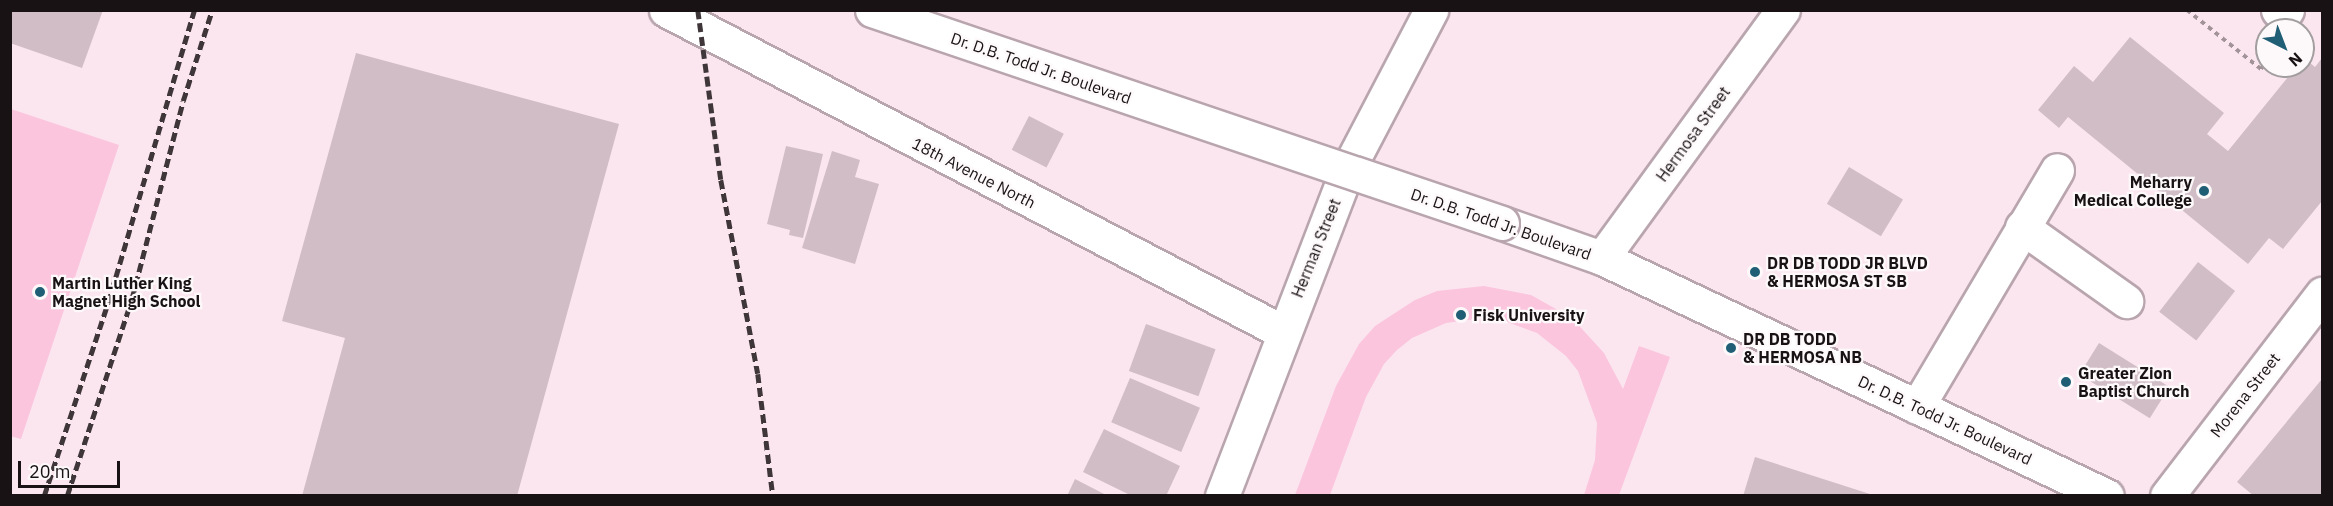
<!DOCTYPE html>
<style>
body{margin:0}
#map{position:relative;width:2333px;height:506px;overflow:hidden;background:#fbe6ef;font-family:"IBM Plex Sans",sans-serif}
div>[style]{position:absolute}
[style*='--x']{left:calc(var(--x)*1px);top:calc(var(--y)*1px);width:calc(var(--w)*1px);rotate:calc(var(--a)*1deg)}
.green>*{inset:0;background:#fbc5de}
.building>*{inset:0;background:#d1bdc6;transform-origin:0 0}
.path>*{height:4px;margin-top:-2px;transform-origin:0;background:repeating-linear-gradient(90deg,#a29399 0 4.5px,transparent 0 9px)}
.roads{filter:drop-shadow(2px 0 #b9a5ae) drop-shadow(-2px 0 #b9a5ae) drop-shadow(0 2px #b9a5ae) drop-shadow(0 -2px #b9a5ae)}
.minor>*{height:33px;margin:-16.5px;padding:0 16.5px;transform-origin:16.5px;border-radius:16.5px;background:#fff}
.major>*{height:33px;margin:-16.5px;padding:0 16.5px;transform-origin:16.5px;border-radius:16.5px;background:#fff}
.rail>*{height:4.5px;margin-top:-2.25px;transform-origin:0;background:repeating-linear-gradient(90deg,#3f363a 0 9px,transparent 0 13.5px)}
.bridges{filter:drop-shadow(2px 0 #b9a5ae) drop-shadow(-2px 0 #b9a5ae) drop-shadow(0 2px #b9a5ae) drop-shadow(0 -2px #b9a5ae)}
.major-bridge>*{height:33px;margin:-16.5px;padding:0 16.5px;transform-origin:16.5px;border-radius:16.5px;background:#fff}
.dots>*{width:16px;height:16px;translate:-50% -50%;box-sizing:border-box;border:3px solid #fdf9fa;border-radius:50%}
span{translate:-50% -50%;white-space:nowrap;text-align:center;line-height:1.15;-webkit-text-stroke:4.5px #fdf9fa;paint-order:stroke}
.street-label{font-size:16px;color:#191215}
.poi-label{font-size:16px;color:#191215;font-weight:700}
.right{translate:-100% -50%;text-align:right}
.left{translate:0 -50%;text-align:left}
.frame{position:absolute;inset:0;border:12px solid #191215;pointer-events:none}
.north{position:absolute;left:2255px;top:18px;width:60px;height:60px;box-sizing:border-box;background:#fdf9fa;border:2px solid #a29d9e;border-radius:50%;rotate:138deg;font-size:16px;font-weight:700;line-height:24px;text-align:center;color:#191215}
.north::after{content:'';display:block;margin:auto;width:21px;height:27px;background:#1f5e74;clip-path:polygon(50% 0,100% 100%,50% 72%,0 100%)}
.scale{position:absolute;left:18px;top:461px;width:102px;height:27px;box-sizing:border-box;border:3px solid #191215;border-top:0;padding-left:8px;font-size:18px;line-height:21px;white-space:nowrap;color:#191215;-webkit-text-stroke:4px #fdf9fa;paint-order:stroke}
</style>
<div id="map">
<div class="green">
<i style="clip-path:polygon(11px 109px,119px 145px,21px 439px,10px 436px)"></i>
<i style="clip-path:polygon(1484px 286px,1531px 295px,1572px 318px,1604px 353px,1623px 389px,1639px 346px,1670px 357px,1619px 495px,1584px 495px,1595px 460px,1597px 423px,1578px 371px,1566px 356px,1537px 333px,1502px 320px,1483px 318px,1446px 323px,1412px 338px,1397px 350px,1384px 364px,1366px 397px,1330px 495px,1295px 495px,1336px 386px,1359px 344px,1375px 326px,1415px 300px,1437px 291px)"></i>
</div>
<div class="building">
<i style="clip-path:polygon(10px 10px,103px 10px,82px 68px,10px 43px)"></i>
<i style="clip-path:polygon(2130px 37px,2224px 113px,2207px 134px,2228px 151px,2297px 66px,2303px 66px,2303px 57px,2315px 67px,2322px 58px,2322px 201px,2283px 249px,2269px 238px,2248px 264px,2068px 117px,2059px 128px,2038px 110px,2074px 66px,2093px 82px)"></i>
<i style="clip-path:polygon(356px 53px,619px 124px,517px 496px,302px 496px,345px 338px,282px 321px)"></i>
<i style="left:1029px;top:116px;width:39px;height:38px;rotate:27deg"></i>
<i style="clip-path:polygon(786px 146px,823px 154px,803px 238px,789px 235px,790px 230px,767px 224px)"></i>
<i style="clip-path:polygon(832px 151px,860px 160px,855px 177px,879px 184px,855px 264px,802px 248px)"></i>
<i style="left:1849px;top:167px;width:63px;height:43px;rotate:31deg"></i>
<i style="left:2198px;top:262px;width:47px;height:63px;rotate:38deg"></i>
<i style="left:1146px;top:324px;width:74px;height:50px;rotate:20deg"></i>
<i style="left:2099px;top:343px;width:83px;height:37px;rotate:32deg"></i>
<i style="left:1130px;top:378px;width:76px;height:48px;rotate:23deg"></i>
<i style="clip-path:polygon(2322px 379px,2322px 496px,2254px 496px,2237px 482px)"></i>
<i style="clip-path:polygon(1104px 429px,1180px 466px,1166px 496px,1132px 496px,1083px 472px)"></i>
<i style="clip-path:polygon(1755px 457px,1873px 495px,1873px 496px,1743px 496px)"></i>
<i style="clip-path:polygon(1075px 479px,1108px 496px,1067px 496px)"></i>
</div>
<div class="path">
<i style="--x:2187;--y:10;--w:95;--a:38.6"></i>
<i style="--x:2261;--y:69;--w:11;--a:-56"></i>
</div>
<div class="roads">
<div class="minor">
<i style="--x:666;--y:10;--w:696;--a:27.56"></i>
<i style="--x:2278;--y:10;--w:9;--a:0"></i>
<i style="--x:2022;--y:227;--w:128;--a:35.4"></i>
<i style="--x:1602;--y:258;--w:307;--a:-53.9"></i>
<i style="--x:1917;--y:407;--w:275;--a:-59.4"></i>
<i style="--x:1222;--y:496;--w:348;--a:-69"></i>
<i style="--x:1347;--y:171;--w:182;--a:-62.4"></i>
<i style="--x:2167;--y:496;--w:255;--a:-52.5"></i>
</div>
<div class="major">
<i style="--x:1502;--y:223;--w:106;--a:19.3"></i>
<i style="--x:1602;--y:258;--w:558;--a:25.23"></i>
</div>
</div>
<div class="rail">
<i style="--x:698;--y:10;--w:172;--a:82.3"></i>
<i style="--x:721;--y:180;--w:197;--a:79.2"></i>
<i style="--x:758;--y:374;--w:123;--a:83"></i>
<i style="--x:44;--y:496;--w:203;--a:-71.7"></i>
<i style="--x:108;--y:303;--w:305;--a:-73.6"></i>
<i style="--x:67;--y:496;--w:208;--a:-71.8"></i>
<i style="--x:132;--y:298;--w:203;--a:-75.5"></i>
<i style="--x:183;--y:101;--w:96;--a:-72.3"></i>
</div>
<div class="bridges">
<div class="major-bridge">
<i style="--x:872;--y:10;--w:665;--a:18.68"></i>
</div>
</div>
<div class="dots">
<i style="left:2204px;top:191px;background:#1f5e74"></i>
<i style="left:1755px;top:272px;background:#1f5e74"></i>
<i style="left:40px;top:292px;background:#1f5e74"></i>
<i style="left:1461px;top:315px;background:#1f5e74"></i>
<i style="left:1731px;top:348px;background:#1f5e74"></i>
<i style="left:2066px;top:382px;background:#1f5e74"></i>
</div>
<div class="street-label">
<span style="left:1041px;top:68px;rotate:19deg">Dr. D.B. Todd Jr. Boulevard</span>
<span style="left:1693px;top:134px;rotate:-54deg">Hermosa Street</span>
<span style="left:974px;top:173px;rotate:27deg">18th Avenue North</span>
<span style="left:1501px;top:224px;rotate:19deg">Dr. D.B. Todd Jr. Boulevard</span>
<span style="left:1316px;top:248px;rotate:-68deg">Herman Street</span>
<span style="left:2245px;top:395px;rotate:-52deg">Morena Street</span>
<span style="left:1945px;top:420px;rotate:25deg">Dr. D.B. Todd Jr. Boulevard</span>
</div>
<div class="poi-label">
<span class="right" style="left:2192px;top:191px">Meharry<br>Medical College</span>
<span class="left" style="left:1767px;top:272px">DR DB TODD JR BLVD<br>&amp; HERMOSA ST SB</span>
<span class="left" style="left:52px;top:292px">Martin Luther King<br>Magnet High School</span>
<span class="left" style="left:1473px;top:315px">Fisk University</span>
<span class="left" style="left:1743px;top:348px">DR DB TODD<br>&amp; HERMOSA NB</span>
<span class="left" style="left:2078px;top:382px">Greater Zion<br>Baptist Church</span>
</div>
<div class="frame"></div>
<div class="north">N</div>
<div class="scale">20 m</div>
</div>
